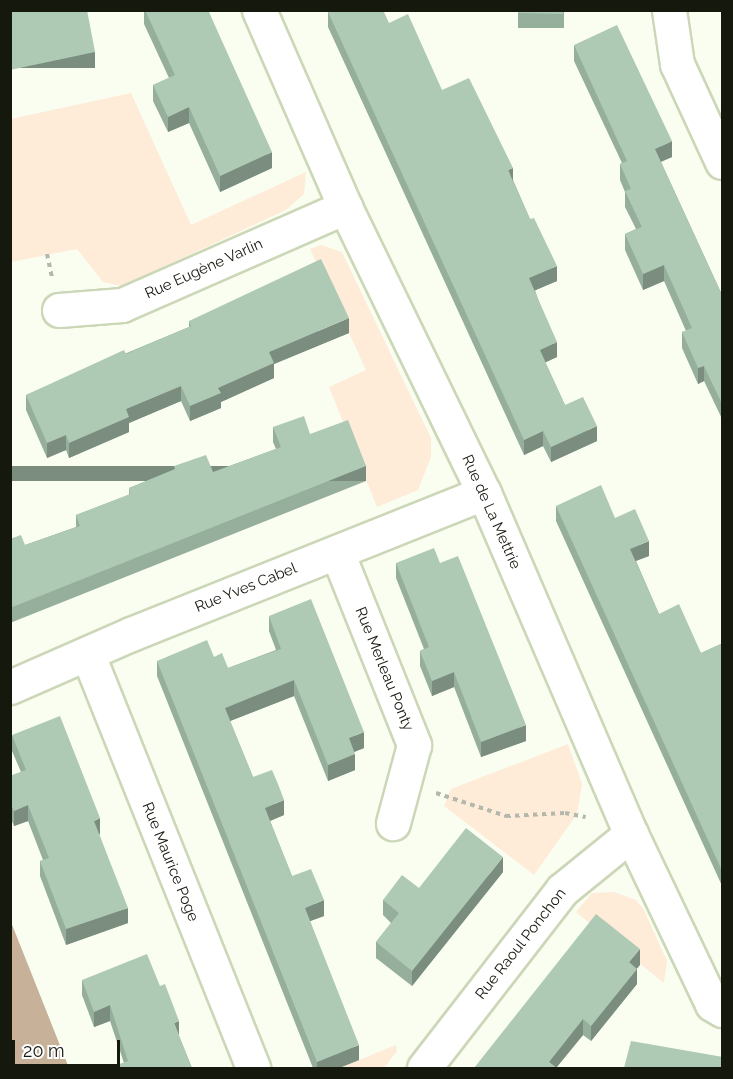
<!DOCTYPE html>
<meta charset="utf-8">
<style>
body{margin:0}
#map{position:relative;width:733px;height:1079px;overflow:hidden;background:#f9fef1;font-family:Raleway,sans-serif}
div>[style]{position:absolute}
[style*='--x']{left:calc(var(--x)*1px);top:calc(var(--y)*1px);width:calc(var(--w)*1px);rotate:calc(var(--a)*1deg)}
.green>*{inset:0;background:#feebd8}
.forest>*{inset:0;background:#c8b199}
.path>*{height:4px;margin-top:-2px;transform-origin:0;background:repeating-linear-gradient(90deg,#b4b8ac 0 4.5px,transparent 0 9px)}
.roads{filter:drop-shadow(2px 0 #cbd7b7) drop-shadow(-2px 0 #cbd7b7) drop-shadow(0 2px #cbd7b7) drop-shadow(0 -2px #cbd7b7)}
.street>*{height:33px;margin:-16.5px;padding:0 16.5px;transform-origin:16.5px;border-radius:16.5px;background:#fff}
.wall>*{inset:0;background:#96ae9c;transform-origin:0 0}
.shaded-wall>*{inset:0;background:#7a8d7f;transform-origin:0 0}
.building>*{inset:0;background:#aecab5}
span{translate:-50% -50%;white-space:nowrap;text-align:center;line-height:1.15;-webkit-text-stroke:5px #fff;paint-order:stroke}
.street-label{font-size:15px;color:#14180d}
.frame{position:absolute;inset:0;border:12px solid #14180d;pointer-events:none}
.scale{position:absolute;left:12px;top:1040px;width:108px;height:27px;box-sizing:border-box;border:3px solid #14180d;border-top:0;padding-left:8px;font-size:18px;line-height:21px;white-space:nowrap;color:#14180d;-webkit-text-stroke:4px #fff;paint-order:stroke}
</style>
<div id="map">
<div class="green">
<i style="clip-path:polygon(131px 93px,191px 225px,306px 172px,304px 194px,286px 210px,122px 286px,103px 282px,77px 249px,11px 262px,11px 119px)"></i>
<i style="clip-path:polygon(321px 245px,342px 252px,431px 438px,431px 457px,418px 490px,377px 507px,329px 387px,366px 370px,310px 249px)"></i>
<i style="clip-path:polygon(568px 744px,582px 784px,577px 814px,534px 875px,444px 806px,451px 789px)"></i>
<i style="clip-path:polygon(614px 892px,636px 900px,644px 910px,667px 961px,664px 983px,576px 912px,592px 893px)"></i>
<i style="clip-path:polygon(396px 1045px,397px 1051px,384px 1068px,339px 1068px)"></i>
</div>
<div class="forest">
<i style="clip-path:polygon(11px 922px,69px 1068px,11px 1068px)"></i>
</div>
<div class="path">
<i style="--x:47;--y:254;--w:24;--a:78"></i>
<i style="--x:436;--y:793;--w:74;--a:18.2"></i>
<i style="--x:506;--y:816;--w:59;--a:-2.9"></i>
<i style="--x:565;--y:813;--w:21;--a:11"></i>
</div>
<div class="roads">
<div class="street">
<i style="--x:259;--y:10;--w:215;--a:66.4"></i>
<i style="--x:345;--y:207;--w:318;--a:64.1"></i>
<i style="--x:484;--y:493;--w:371;--a:66.7"></i>
<i style="--x:631;--y:834;--w:188;--a:64.5"></i>
<i style="--x:712;--y:1004;--w:12;--a:31"></i>
<i style="--x:669;--y:10;--w:55;--a:81.6"></i>
<i style="--x:677;--y:64;--w:108;--a:65.3"></i>
<i style="--x:59;--y:310;--w:63;--a:-4.5"></i>
<i style="--x:122;--y:305;--w:244;--a:-23.7"></i>
<i style="--x:337;--y:552;--w:208;--a:68.2"></i>
<i style="--x:414;--y:745;--w:81;--a:105.1"></i>
<i style="--x:88;--y:655;--w:445;--a:68.2"></i>
<i style="--x:10;--y:687;--w:132;--a:-23.7"></i>
<i style="--x:131;--y:634;--w:380;--a:-21.8"></i>
<i style="--x:424;--y:1068;--w:225;--a:-52.2"></i>
<i style="--x:562;--y:890;--w:89;--a:-39.1"></i>
</div>
</div>
<div class="wall">
<i style="clip-path:polygon(144px 10px,208px 10px,272px 168px,220px 192px,189px 123px,168px 132px,153px 101px,153px 85px,169px 78px,144px 24px)"></i>
<i style="left:518px;top:10px;width:46px;height:18px"></i>
<i style="clip-path:polygon(328px 12px,389px 23px,513px 180px,557px 281px,535px 290px,557px 357px,545px 362px,565px 405px,597px 441px,551px 462px,543px 446px,524px 455px,328px 27px)"></i>
<i style="clip-path:polygon(574px 45px,672px 157px,661px 162px,723px 297px,723px 421px,704px 381px,698px 384px,682px 348px,682px 332px,686px 331px,664px 281px,643px 290px,625px 250px,625px 234px,636px 229px,625px 207px,625px 192px,620px 180px,620px 164px,622px 163px,574px 61px)"></i>
<i style="clip-path:polygon(189px 321px,349px 333px,274px 364px,274px 378px,221px 402px,221px 408px,190px 421px,181px 401px,129px 423px,129px 432px,69px 458px,66px 450px,47px 458px,26px 410px,26px 395px,189px 327px)"></i>
<i style="clip-path:polygon(273px 427px,310px 434px,366px 481px,10px 623px,10px 539px,25px 545px,76px 527px,76px 515px,129px 495px,129px 488px,174px 470px,174px 466px,213px 472px,276px 449px,273px 442px)"></i>
<i style="clip-path:polygon(556px 506px,615px 518px,649px 556px,636px 561px,659px 614px,701px 653px,723px 643px,723px 888px,556px 521px)"></i>
<i style="clip-path:polygon(396px 563px,440px 563px,526px 741px,481px 757px,454px 687px,432px 696px,420px 666px,420px 651px,424px 649px,396px 578px)"></i>
<i style="clip-path:polygon(269px 616px,364px 748px,354px 752px,355px 770px,328px 781px,294px 696px,230px 721px,253px 777px,284px 815px,270px 821px,292px 876px,324px 916px,310px 921px,359px 1060px,339px 1068px,313px 1068px,157px 676px,157px 661px,214px 657px,228px 668px,276px 650px,269px 631px)"></i>
<i style="clip-path:polygon(12px 735px,100px 834px,99px 834px,128px 923px,66px 945px,40px 876px,40px 861px,43px 860px,28px 821px,14px 826px,10px 817px,10px 776px,21px 772px,12px 751px)"></i>
<i style="clip-path:polygon(503px 872px,412px 986px,376px 958px,376px 942px,391px 923px,383px 915px,383px 900px,419px 888px)"></i>
<i style="clip-path:polygon(640px 965px,637px 968px,637px 984px,591px 1041px,583px 1035px,556px 1068px,474px 1068px)"></i>
<i style="clip-path:polygon(82px 980px,179px 1036px,192px 1068px,117px 1068px,117px 1065px,124px 1063px,110px 1021px,94px 1027px,82px 995px)"></i>
</div>
<div class="shaded-wall">
<i style="left:95px;top:52px;width:16px;height:87px;rotate:90deg"></i>
<i style="clip-path:polygon(189px 107px,189px 123px,168px 132px,168px 117px)"></i>
<i style="clip-path:polygon(672px 141px,672px 157px,655px 164px,655px 149px)"></i>
<i style="clip-path:polygon(272px 152px,272px 168px,220px 192px,220px 176px)"></i>
<i style="clip-path:polygon(513px 168px,513px 183px,508px 170px)"></i>
<i style="clip-path:polygon(664px 265px,664px 281px,643px 290px,643px 274px)"></i>
<i style="clip-path:polygon(557px 266px,557px 281px,529px 293px,529px 278px)"></i>
<i style="clip-path:polygon(349px 318px,349px 333px,274px 364px,274px 378px,221px 402px,221px 408px,190px 421px,190px 406px,218px 388px,269px 352px)"></i>
<i style="clip-path:polygon(557px 342px,557px 357px,540px 365px,540px 350px)"></i>
<i style="clip-path:polygon(704px 366px,704px 381px,698px 384px,698px 368px)"></i>
<i style="clip-path:polygon(181px 386px,181px 401px,129px 423px,129px 432px,69px 458px,69px 443px,126px 409px)"></i>
<i style="clip-path:polygon(597px 426px,597px 441px,551px 462px,551px 447px)"></i>
<i style="clip-path:polygon(543px 431px,543px 446px,524px 455px,524px 440px)"></i>
<i style="clip-path:polygon(66px 435px,66px 450px,47px 458px,47px 443px)"></i>
<i style="left:366px;top:466px;width:15px;height:383px;rotate:90deg"></i>
<i style="clip-path:polygon(649px 541px,649px 556px,630px 563px,630px 549px)"></i>
<i style="clip-path:polygon(454px 672px,454px 687px,432px 696px,432px 681px)"></i>
<i style="clip-path:polygon(294px 680px,294px 696px,225px 723px,225px 708px)"></i>
<i style="clip-path:polygon(526px 725px,526px 741px,481px 757px,481px 742px)"></i>
<i style="clip-path:polygon(364px 732px,364px 748px,349px 754px,349px 738px)"></i>
<i style="clip-path:polygon(355px 754px,355px 770px,328px 781px,328px 765px)"></i>
<i style="clip-path:polygon(284px 800px,284px 815px,265px 823px,265px 808px)"></i>
<i style="clip-path:polygon(28px 805px,28px 821px,14px 826px,14px 811px)"></i>
<i style="clip-path:polygon(100px 818px,100px 834px,94px 836px,94px 821px)"></i>
<i style="clip-path:polygon(503px 857px,503px 872px,412px 986px,412px 971px)"></i>
<i style="clip-path:polygon(324px 900px,324px 916px,305px 923px,305px 908px)"></i>
<i style="clip-path:polygon(128px 908px,128px 923px,66px 945px,66px 929px)"></i>
<i style="clip-path:polygon(640px 949px,640px 965px,629px 978px,629px 962px)"></i>
<i style="clip-path:polygon(637px 969px,637px 984px,591px 1041px,591px 1026px)"></i>
<i style="clip-path:polygon(110px 1005px,110px 1021px,94px 1027px,94px 1012px)"></i>
<i style="clip-path:polygon(583px 1019px,583px 1035px,556px 1068px,549px 1062px)"></i>
<i style="clip-path:polygon(179px 1021px,179px 1036px,174px 1023px)"></i>
<i style="clip-path:polygon(359px 1045px,359px 1060px,339px 1068px,317px 1068px,317px 1062px)"></i>
</div>
<div class="building">
<i style="clip-path:polygon(10px 10px,87px 10px,95px 52px,10px 70px)"></i>
<i style="clip-path:polygon(145px 10px,208px 10px,272px 152px,220px 176px,189px 107px,168px 117px,153px 85px,175px 75px)"></i>
<i style="clip-path:polygon(332px 10px,383px 10px,389px 23px,408px 14px,442px 90px,469px 78px,513px 168px,508px 170px,530px 219px,534px 218px,557px 266px,529px 278px,557px 342px,540px 350px,565px 405px,583px 397px,597px 426px,551px 447px,543px 431px,524px 440px,328px 12px)"></i>
<i style="clip-path:polygon(518px 10px,563px 10px,563px 14px,518px 13px)"></i>
<i style="clip-path:polygon(617px 25px,672px 141px,655px 149px,723px 297px,723px 406px,704px 366px,698px 368px,682px 332px,692px 328px,664px 265px,643px 274px,625px 234px,642px 227px,625px 191px,631px 189px,620px 164px,627px 161px,574px 45px)"></i>
<i style="clip-path:polygon(321px 259px,349px 318px,269px 352px,274px 363px,218px 388px,221px 393px,190px 406px,181px 386px,126px 409px,129px 417px,69px 443px,66px 435px,47px 443px,26px 395px,124px 350px,126px 354px,191px 326px,189px 321px)"></i>
<i style="clip-path:polygon(304px 416px,310px 434px,348px 420px,366px 466px,10px 608px,10px 539px,21px 535px,25px 545px,80px 526px,76px 515px,130px 494px,129px 488px,175px 469px,174px 466px,206px 455px,213px 472px,281px 447px,273px 427px)"></i>
<i style="clip-path:polygon(601px 485px,615px 518px,635px 509px,649px 541px,630px 549px,659px 614px,679px 604px,701px 653px,723px 643px,723px 873px,556px 506px)"></i>
<i style="clip-path:polygon(434px 548px,440px 563px,458px 556px,526px 725px,481px 742px,454px 672px,432px 681px,420px 651px,429px 647px,396px 563px)"></i>
<i style="clip-path:polygon(311px 599px,364px 732px,349px 738px,355px 754px,328px 765px,294px 680px,225px 708px,253px 777px,272px 770px,278px 784px,284px 800px,265px 808px,292px 876px,311px 869px,324px 900px,305px 908px,359px 1045px,317px 1062px,157px 661px,207px 640px,214px 657px,222px 653px,228px 668px,281px 649px,269px 616px)"></i>
<i style="clip-path:polygon(60px 716px,100px 818px,94px 821px,128px 908px,66px 929px,40px 861px,49px 858px,28px 805px,14px 811px,10px 802px,10px 776px,26px 770px,12px 735px)"></i>
<i style="clip-path:polygon(466px 828px,503px 857px,412px 971px,376px 942px,399px 913px,383px 900px,402px 875px,419px 888px)"></i>
<i style="clip-path:polygon(596px 914px,640px 949px,629px 962px,637px 969px,591px 1026px,583px 1019px,549px 1062px,557px 1068px,474px 1068px)"></i>
<i style="clip-path:polygon(147px 954px,160px 986px,165px 984px,179px 1021px,174px 1023px,192px 1068px,119px 1068px,117px 1065px,128px 1061px,110px 1005px,94px 1012px,82px 980px)"></i>
<i style="clip-path:polygon(631px 1041px,723px 1057px,723px 1068px,624px 1068px)"></i>
</div>
<div class="street-label">
<span style="left:204px;top:269px;rotate:-24deg">Rue Eugène Varlin</span>
<span style="left:491px;top:512px;rotate:66deg">Rue de La Mettrie</span>
<span style="left:246px;top:588px;rotate:-22deg">Rue Yves Cabel</span>
<span style="left:384px;top:669px;rotate:68deg">Rue Merleau Ponty</span>
<span style="left:170px;top:862px;rotate:68deg">Rue Maurice Poge</span>
<span style="left:521px;top:944px;rotate:-52deg">Rue Raoul Ponchon</span>
</div>
<div class="frame"></div>
<div class="scale">20 m</div>
</div>
